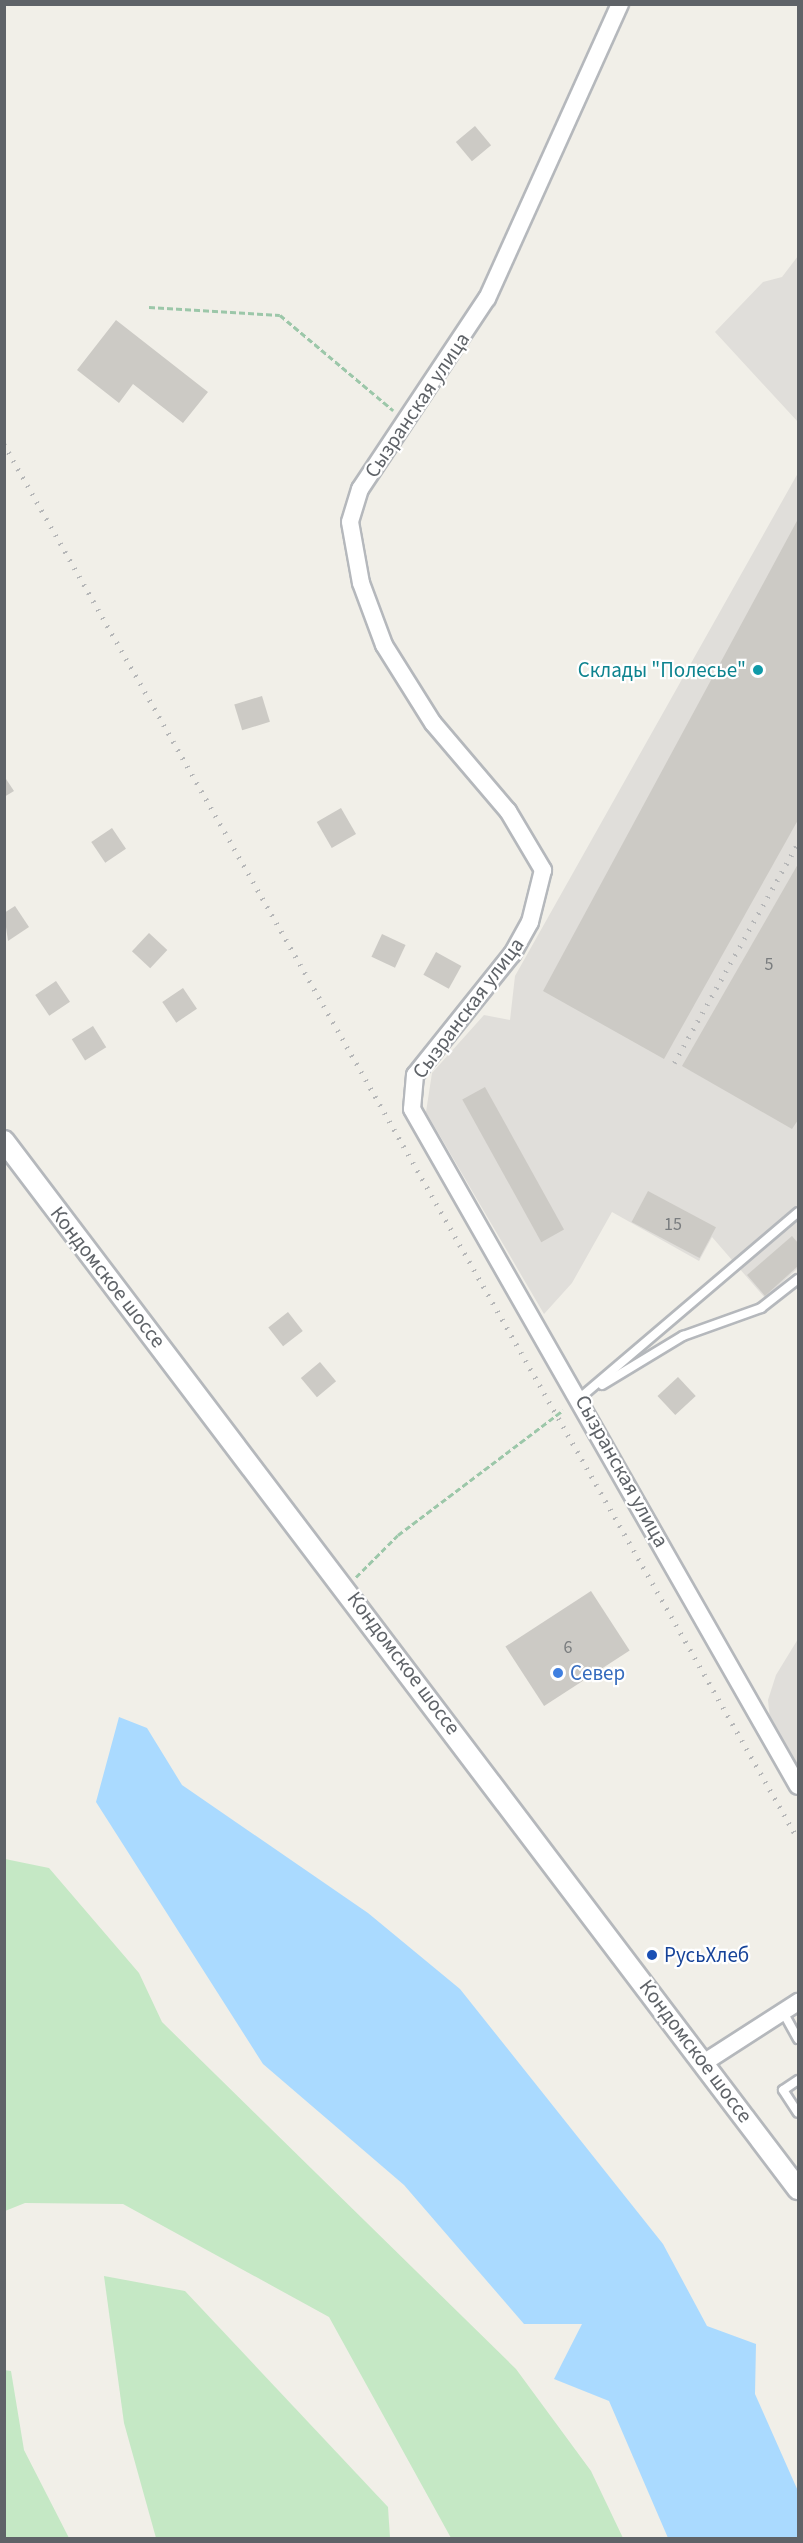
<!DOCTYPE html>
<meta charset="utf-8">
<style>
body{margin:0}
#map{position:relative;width:803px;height:2543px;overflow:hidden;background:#f1efe8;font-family:"Source Sans 3",sans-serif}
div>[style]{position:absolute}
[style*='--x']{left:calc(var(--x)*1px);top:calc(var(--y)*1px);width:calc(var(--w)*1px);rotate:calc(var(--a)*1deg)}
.industrial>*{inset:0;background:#e0deda}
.green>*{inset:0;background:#c5e8c5}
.water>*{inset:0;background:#aadaff}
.building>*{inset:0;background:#cccac5;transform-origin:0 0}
.path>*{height:3px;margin-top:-1.5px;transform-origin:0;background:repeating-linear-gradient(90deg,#9cc7a9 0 6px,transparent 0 9px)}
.roads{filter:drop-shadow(2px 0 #b5b8bc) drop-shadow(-2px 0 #b5b8bc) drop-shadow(0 2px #b5b8bc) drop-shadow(0 -2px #b5b8bc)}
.service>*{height:8px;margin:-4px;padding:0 4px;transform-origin:4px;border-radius:4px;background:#fff}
.minor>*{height:16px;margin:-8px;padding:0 8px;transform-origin:8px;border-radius:8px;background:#fff}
.tertiary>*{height:20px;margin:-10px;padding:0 10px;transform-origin:10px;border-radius:10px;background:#fff}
.rail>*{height:4.5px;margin-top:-2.25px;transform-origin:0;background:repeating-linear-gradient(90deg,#b6b7b8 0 1.5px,transparent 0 9.5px)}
.dots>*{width:16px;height:16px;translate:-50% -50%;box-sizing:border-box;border:3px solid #fff;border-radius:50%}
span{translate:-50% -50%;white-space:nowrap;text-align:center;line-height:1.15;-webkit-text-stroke:4.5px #fff;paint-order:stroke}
.number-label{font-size:18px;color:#7a7d7f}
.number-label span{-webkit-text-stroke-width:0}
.street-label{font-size:21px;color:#5f6368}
.culture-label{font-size:21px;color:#0d838f}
.right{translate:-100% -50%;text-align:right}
.shop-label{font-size:21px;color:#366cbe}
.left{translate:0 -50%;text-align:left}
.transit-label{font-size:21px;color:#164399}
.frame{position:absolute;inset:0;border:6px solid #5f6368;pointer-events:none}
</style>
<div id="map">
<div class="industrial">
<i style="clip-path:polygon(798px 256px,798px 422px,715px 332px,763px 282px,782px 277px)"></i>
<i style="clip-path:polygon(798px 473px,798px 1268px,765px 1298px,712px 1237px,699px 1261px,612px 1212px,572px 1283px,544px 1314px,426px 1112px,432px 1073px,484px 1015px,510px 1020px,515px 976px)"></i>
<i style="clip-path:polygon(798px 1639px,798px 1769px,770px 1719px,768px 1700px,776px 1675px)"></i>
</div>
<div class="green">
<i style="clip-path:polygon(5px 1859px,49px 1868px,139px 1973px,162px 2022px,516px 2369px,591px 2471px,623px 2538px,451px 2538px,329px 2317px,123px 2204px,25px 2203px,5px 2211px)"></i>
<i style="clip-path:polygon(104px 2276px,185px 2291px,388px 2507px,390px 2538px,156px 2538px,124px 2423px)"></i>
<i style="clip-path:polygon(4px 2370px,11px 2371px,24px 2450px,69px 2538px,5px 2538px)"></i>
</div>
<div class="water">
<i style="clip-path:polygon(119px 1717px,147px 1728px,182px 1785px,368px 1913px,460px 1989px,663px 2244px,707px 2326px,756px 2344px,755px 2394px,798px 2491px,798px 2538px,668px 2538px,609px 2401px,554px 2379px,582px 2324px,524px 2324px,404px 2185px,263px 2064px,96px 1802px)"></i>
</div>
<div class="building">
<i style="left:475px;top:126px;width:25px;height:25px;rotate:50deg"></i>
<i style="clip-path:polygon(116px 320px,208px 392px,183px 423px,133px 384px,119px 403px,77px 370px)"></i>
<i style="clip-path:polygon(798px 519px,798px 820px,664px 1059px,543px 991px)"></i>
<i style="left:262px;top:696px;width:27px;height:29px;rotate:73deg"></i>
<i style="clip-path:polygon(4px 776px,14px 791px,4px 797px)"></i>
<i style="left:341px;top:808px;width:30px;height:28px;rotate:60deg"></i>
<i style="left:112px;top:828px;width:25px;height:25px;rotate:56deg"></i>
<i style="clip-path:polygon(798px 864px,798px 1120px,792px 1129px,682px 1066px)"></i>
<i style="clip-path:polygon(15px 906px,29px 927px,8px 941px,4px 913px)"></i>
<i style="left:149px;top:933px;width:25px;height:25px;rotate:43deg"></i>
<i style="left:382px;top:934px;width:26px;height:25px;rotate:25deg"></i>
<i style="left:436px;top:952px;width:29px;height:26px;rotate:29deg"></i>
<i style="left:56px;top:981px;width:25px;height:25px;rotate:56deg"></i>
<i style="left:183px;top:988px;width:25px;height:25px;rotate:56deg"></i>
<i style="left:93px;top:1026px;width:25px;height:25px;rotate:58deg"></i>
<i style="left:485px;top:1087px;width:163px;height:26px;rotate:61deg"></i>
<i style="left:648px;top:1191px;width:77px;height:35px;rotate:28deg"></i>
<i style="clip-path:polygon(792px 1236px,798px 1243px,798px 1266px,765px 1296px,747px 1275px)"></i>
<i style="left:288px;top:1312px;width:24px;height:25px;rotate:52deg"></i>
<i style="left:320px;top:1362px;width:25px;height:25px;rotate:50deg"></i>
<i style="left:678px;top:1377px;width:26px;height:28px;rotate:47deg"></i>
<i style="left:591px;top:1591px;width:71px;height:102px;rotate:57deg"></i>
</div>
<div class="path">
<i style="--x:149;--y:307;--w:131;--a:3.5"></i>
<i style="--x:280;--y:315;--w:148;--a:40.1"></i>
<i style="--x:356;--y:1577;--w:59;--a:-45"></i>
<i style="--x:398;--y:1535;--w:207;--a:-37.1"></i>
</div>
<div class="roads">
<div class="service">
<i style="--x:602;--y:1385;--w:95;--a:-31.2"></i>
<i style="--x:683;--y:1336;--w:83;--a:-19.7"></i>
<i style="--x:761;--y:1308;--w:47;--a:-38.1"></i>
<i style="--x:581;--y:1397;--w:285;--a:-40.4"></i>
<i style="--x:783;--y:2012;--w:31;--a:61"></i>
<i style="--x:798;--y:2080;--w:18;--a:146"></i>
<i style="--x:783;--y:2090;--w:27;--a:57"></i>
</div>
<div class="minor">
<i style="--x:620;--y:4;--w:323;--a:114.3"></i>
<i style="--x:487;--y:298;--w:229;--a:123.6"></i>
<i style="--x:360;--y:489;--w:34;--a:107"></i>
<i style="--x:350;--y:522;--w:62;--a:79.8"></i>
<i style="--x:361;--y:583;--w:66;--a:69.6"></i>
<i style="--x:384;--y:645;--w:92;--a:57.9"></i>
<i style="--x:433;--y:723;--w:116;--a:49.6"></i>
<i style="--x:508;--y:811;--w:69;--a:59.3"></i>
<i style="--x:543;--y:870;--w:54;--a:104"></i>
<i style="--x:530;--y:922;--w:37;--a:119"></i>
<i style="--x:512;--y:954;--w:155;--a:128.7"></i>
<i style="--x:415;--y:1075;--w:34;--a:95"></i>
<i style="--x:412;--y:1109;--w:779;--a:60.31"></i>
<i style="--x:705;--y:2062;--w:111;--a:-32.8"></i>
</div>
<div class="tertiary">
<i style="--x:4;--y:1141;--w:1315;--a:52.85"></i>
</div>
</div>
<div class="rail">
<i style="--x:4;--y:444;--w:1605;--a:60.35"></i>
<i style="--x:674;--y:1063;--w:253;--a:-60.6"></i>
</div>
<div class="dots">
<i style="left:758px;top:670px;background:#0f9aa8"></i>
<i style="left:558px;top:1673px;background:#3f7fe0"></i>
<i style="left:652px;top:1955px;background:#1a4fb4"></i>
</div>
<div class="number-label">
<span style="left:769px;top:965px">5</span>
<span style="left:673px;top:1225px">15</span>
<span style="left:568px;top:1648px">6</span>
</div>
<div class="street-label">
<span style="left:417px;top:405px;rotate:-56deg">Сызранская улица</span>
<span style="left:468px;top:1008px;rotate:-53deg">Сызранская улица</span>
<span style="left:108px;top:1277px;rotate:52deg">Кондомское шоссе</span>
<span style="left:622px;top:1471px;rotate:61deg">Сызранская улица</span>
<span style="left:404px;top:1663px;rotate:53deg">Кондомское шоссе</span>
<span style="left:696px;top:2051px;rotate:53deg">Кондомское шоссе</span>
</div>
<div class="culture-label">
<span class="right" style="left:746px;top:670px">Склады "Полесье"</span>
</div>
<div class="shop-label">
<span class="left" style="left:570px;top:1673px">Север</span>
</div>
<div class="transit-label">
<span class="left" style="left:664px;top:1955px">РусьХлеб</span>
</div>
<div class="frame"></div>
</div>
